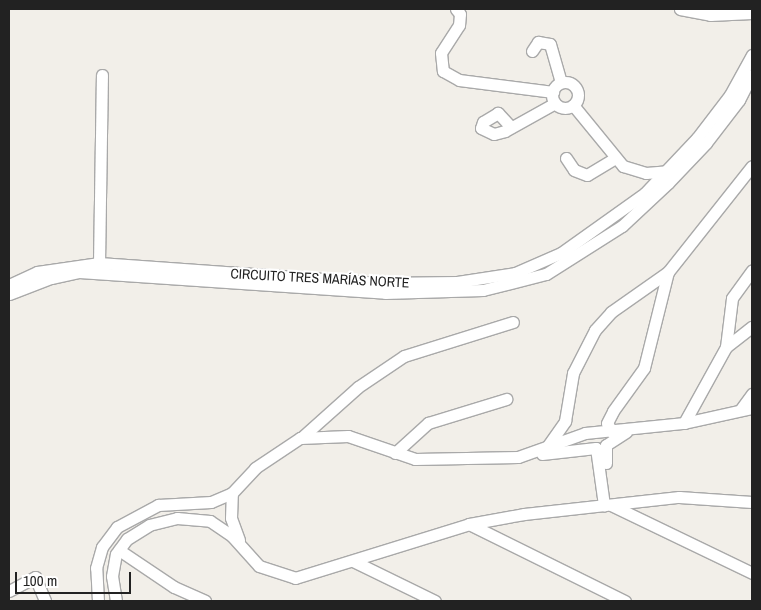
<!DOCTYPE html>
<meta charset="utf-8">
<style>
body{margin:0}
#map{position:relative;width:761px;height:610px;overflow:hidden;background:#f2efe9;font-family:"Archivo Narrow",sans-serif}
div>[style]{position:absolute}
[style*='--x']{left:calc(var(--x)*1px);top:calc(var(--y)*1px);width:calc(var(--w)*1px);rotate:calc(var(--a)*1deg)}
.roads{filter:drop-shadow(1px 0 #a9a9a9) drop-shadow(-1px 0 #a9a9a9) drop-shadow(0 1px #a9a9a9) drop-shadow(0 -1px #a9a9a9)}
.minor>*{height:11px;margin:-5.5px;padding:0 5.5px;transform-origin:5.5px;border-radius:5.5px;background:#fff}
.minor>.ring{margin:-5.5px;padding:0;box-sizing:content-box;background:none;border:11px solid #fff;border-radius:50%}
span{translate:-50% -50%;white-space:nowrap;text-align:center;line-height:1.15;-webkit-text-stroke:4px #fff;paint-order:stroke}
.street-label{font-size:14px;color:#222}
.frame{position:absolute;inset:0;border:10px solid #222;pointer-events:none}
.scale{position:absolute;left:15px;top:572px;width:116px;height:22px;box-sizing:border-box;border:2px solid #222;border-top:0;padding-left:6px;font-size:15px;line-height:18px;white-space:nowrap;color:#222;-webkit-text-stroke:4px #fff;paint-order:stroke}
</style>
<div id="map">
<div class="roads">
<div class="minor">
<i style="--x:456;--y:9;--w:6;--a:51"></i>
<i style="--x:460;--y:14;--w:11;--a:95"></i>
<i style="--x:459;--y:25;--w:33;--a:123"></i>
<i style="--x:441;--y:53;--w:18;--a:84"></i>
<i style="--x:443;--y:71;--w:18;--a:29"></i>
<i style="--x:459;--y:80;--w:95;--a:7.3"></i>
<i style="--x:680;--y:9;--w:31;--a:11"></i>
<i style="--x:710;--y:15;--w:42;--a:-2.7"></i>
<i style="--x:532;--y:51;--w:11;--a:-56"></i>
<i style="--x:538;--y:42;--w:12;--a:9"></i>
<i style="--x:550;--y:44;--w:40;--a:74"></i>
<i class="ring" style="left:552px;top:82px;width:15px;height:15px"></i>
<i style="--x:573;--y:105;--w:79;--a:50.7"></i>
<i style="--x:623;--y:166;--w:24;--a:17"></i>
<i style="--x:646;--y:173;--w:21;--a:-5"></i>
<i style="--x:510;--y:126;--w:18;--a:-133"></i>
<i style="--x:498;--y:113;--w:17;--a:149"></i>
<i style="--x:483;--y:122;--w:6;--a:108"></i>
<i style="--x:481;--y:128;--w:14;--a:25"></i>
<i style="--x:494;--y:134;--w:11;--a:-15"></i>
<i style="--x:505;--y:131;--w:57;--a:-29.2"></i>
<i style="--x:566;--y:158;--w:14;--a:56"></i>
<i style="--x:574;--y:170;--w:14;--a:21"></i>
<i style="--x:587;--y:175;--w:33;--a:-31"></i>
<i style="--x:99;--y:263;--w:188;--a:-89.1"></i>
<i style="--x:9;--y:285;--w:31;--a:-25"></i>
<i style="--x:37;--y:272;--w:63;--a:-8.3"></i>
<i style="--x:99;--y:263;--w:281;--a:4.1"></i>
<i style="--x:379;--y:283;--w:78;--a:-0.7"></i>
<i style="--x:457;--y:282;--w:59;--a:-8.8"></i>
<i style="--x:515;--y:273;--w:50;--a:-23.5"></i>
<i style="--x:561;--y:253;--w:103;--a:-35.5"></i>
<i style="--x:645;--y:193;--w:76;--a:-46.6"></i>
<i style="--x:697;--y:138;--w:54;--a:-52.5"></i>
<i style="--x:730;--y:95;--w:46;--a:-61.2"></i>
<i style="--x:9;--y:294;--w:45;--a:-20.9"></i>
<i style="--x:51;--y:278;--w:29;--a:-12"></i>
<i style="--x:79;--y:272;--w:307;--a:3.9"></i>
<i style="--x:385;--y:293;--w:98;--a:-1.8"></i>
<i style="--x:483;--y:290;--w:65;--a:-14.3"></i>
<i style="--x:546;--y:274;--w:90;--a:-32.3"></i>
<i style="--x:622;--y:226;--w:63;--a:-43.1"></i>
<i style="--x:668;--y:183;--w:55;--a:-46.5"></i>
<i style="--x:706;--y:143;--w:54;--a:-52.5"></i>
<i style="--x:739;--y:100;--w:28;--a:-63"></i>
<i style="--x:726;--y:347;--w:49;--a:-83"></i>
<i style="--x:732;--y:298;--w:34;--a:-54"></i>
<i style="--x:741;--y:409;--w:19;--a:-54"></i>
<i style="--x:684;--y:423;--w:87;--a:-61.1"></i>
<i style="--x:726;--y:347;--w:33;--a:-38"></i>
<i style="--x:612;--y:432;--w:10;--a:-119"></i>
<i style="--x:607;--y:423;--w:13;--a:-63"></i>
<i style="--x:613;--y:411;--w:53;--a:-54.2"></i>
<i style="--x:644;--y:368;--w:99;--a:-76"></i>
<i style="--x:301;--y:438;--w:76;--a:-41.8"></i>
<i style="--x:358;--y:387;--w:55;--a:-34"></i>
<i style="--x:404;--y:356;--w:114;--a:-17.3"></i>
<i style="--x:547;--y:447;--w:32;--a:-55"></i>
<i style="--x:565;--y:421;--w:49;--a:-80.5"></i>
<i style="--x:573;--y:373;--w:48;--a:-62.9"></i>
<i style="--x:595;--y:330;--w:24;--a:-48"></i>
<i style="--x:611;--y:312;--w:70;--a:-35.1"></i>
<i style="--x:668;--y:272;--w:135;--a:-51.6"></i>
<i style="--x:395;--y:453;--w:45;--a:-42.3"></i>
<i style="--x:428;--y:423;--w:82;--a:-17.1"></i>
<i style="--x:542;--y:454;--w:54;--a:-6.3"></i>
<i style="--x:596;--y:448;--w:58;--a:82"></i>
<i style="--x:606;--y:463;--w:18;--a:-90"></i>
<i style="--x:606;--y:445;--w:24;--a:-33"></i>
<i style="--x:611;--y:505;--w:157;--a:25.7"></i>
<i style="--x:469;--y:524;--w:174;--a:26.3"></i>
<i style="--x:239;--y:540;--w:23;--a:-110"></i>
<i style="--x:231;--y:518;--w:25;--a:-88"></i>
<i style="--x:232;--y:493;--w:34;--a:-47"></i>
<i style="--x:255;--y:468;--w:54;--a:-33.7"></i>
<i style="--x:300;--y:438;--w:48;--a:-2.4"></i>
<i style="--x:348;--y:436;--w:71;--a:18.9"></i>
<i style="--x:415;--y:459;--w:103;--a:-1.1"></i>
<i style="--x:518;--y:457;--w:71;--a:-19.7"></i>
<i style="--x:585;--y:433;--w:100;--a:-5.8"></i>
<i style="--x:684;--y:423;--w:70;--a:-12.4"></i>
<i style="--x:119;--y:550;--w:66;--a:33.9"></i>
<i style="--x:174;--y:587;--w:34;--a:24"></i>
<i style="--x:353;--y:561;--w:91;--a:26"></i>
<i style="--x:9;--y:591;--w:30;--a:-28"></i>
<i style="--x:35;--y:577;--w:26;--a:67"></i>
<i style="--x:98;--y:601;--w:33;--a:-93"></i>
<i style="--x:96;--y:568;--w:22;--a:-74"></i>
<i style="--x:102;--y:547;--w:25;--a:-53"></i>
<i style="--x:117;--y:527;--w:47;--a:-28.2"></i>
<i style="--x:158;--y:505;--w:53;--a:-3.2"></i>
<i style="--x:211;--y:502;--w:23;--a:-23"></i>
<i style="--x:116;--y:601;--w:25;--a:-99"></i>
<i style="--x:112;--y:576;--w:22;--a:-80"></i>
<i style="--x:116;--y:554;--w:19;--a:-54"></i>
<i style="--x:127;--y:539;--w:26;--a:-32"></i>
<i style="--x:149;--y:525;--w:29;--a:-14"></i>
<i style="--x:177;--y:518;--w:33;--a:5"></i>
<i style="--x:210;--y:521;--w:27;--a:34"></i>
<i style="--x:232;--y:536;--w:40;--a:48"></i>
<i style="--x:259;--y:566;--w:38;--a:18"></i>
<i style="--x:295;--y:578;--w:182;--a:-17.2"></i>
<i style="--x:469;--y:524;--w:56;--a:-10.3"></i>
<i style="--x:524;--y:514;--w:156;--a:-6.3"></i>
<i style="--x:679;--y:497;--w:73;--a:3.9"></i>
</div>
</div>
<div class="street-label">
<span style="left:320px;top:278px;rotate:3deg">CIRCUITO TRES MARÍAS NORTE</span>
</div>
<div class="frame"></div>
<div class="scale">100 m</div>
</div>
